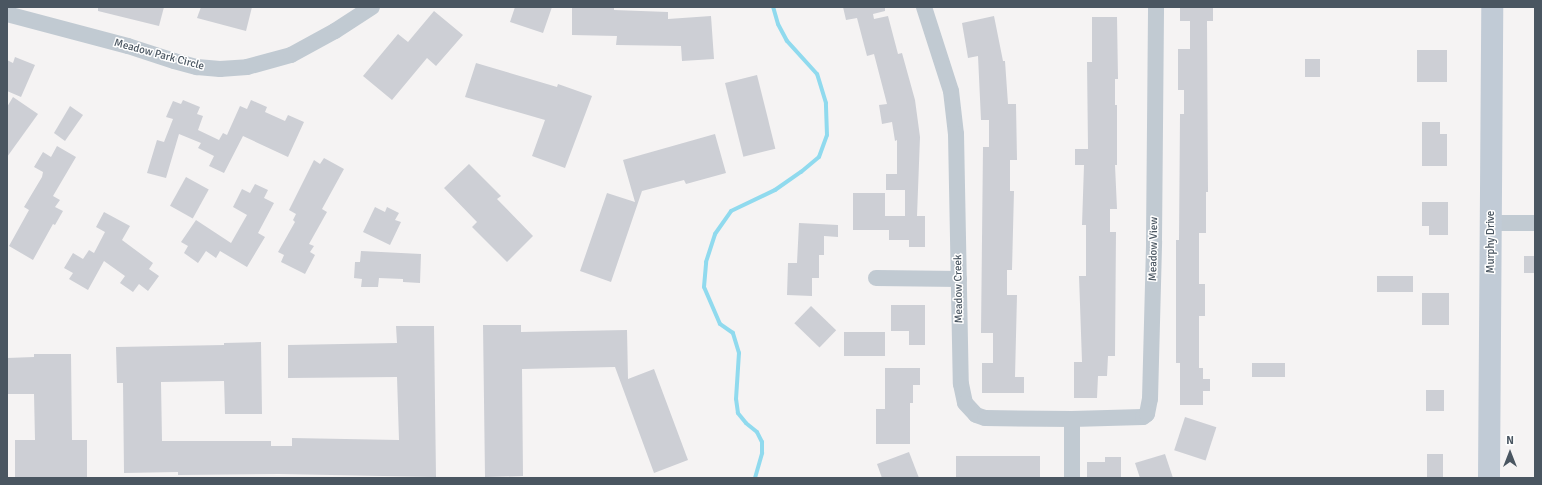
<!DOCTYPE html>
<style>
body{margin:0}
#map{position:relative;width:1542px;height:485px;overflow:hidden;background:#f5f3f3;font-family:Signika,sans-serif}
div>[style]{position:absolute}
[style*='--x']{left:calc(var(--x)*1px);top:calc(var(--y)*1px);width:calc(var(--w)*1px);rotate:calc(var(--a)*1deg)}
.stream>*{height:4px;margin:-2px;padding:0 2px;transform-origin:2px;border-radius:2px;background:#90daee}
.building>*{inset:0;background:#cdcfd5;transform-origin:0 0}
.minor>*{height:16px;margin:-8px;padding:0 8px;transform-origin:8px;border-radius:8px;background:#c1cad2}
.secondary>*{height:22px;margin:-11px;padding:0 11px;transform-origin:11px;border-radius:11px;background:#c1cbd6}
span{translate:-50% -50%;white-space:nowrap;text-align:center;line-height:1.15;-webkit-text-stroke:3px #fff;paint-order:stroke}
.street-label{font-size:11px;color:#4a5661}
.frame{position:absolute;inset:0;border:8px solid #4a5661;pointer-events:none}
.north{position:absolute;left:1490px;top:433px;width:40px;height:40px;-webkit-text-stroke:3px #fff;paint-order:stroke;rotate:0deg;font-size:11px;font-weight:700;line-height:16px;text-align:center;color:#4a5661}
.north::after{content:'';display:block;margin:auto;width:14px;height:18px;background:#4a5661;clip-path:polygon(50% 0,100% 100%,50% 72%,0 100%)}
</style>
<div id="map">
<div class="stream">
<i style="--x:755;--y:478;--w:26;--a:-74"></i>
<i style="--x:762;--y:453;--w:11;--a:-90"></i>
<i style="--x:762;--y:442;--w:11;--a:-117"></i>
<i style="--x:757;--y:432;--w:14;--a:-141"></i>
<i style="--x:746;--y:423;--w:13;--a:-129"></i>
<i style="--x:738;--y:413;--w:14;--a:-98"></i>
<i style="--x:736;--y:399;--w:46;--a:-86.3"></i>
<i style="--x:739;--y:353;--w:21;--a:-107"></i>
<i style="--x:733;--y:333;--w:16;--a:-145"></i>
<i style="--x:720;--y:324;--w:40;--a:-113.4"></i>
<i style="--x:704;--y:287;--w:25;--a:-85"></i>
<i style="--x:706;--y:262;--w:29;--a:-72"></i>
<i style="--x:715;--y:234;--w:28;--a:-55"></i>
<i style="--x:731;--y:211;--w:49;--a:-25.5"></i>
<i style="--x:775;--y:190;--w:32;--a:-35"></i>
<i style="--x:801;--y:172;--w:23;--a:-40"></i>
<i style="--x:819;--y:157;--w:23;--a:-70"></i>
<i style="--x:827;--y:135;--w:32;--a:-92"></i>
<i style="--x:826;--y:103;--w:30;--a:-107"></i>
<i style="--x:817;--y:74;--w:45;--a:-132.3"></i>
<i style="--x:787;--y:41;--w:19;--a:-118"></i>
<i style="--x:778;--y:24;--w:18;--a:-106"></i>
</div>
<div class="building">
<i style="clip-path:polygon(98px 7px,164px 7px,159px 26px,98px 11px)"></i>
<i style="clip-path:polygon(201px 7px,252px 7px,246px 31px,197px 18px)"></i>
<i style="clip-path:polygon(515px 7px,552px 7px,543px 33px,510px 22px)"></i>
<i style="clip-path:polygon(572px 7px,614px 7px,614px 10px,668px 12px,668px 19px,711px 16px,714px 59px,682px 61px,681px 46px,616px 45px,617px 36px,572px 35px)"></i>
<i style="clip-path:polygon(843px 7px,885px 7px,885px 11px,873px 14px,874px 19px,888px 16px,898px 54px,902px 53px,915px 100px,920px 137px,917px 216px,925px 216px,925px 247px,909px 247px,909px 240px,889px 240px,889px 230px,853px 230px,853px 193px,885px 193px,885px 216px,905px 216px,905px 190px,886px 190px,886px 174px,897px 174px,897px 140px,895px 141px,892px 122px,882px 124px,879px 105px,887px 104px,874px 54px,867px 56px,857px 18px,846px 20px)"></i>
<i style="clip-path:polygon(1180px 7px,1213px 7px,1213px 21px,1207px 21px,1208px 192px,1206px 192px,1206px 233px,1199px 233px,1199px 284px,1205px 284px,1205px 316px,1199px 316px,1199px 368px,1203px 368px,1203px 379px,1210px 379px,1210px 391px,1203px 391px,1203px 405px,1180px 405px,1180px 363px,1176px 363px,1176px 240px,1179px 240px,1180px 114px,1184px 114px,1184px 90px,1178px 90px,1178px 49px,1190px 49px,1190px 21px,1180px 21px)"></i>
<i style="clip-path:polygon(434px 11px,463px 35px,436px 66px,427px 58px,392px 100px,363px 76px,398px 34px,408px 42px)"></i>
<i style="clip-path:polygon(994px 16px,1003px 61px,1005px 61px,1008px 104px,1016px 104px,1017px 160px,1010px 160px,1010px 191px,1014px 191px,1012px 270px,1007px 270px,1007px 295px,1017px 295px,1015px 377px,1024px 377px,1024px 393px,982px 393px,982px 363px,993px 363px,993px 333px,981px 333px,983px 147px,989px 147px,989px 120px,981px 120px,978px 56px,968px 58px,962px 23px)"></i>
<i style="clip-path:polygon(1092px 17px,1117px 17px,1118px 79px,1115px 79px,1115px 105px,1117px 105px,1117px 165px,1115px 165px,1117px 209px,1110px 209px,1110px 232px,1116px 232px,1115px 356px,1108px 356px,1107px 376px,1098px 376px,1097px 398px,1074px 398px,1074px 362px,1082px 362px,1079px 276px,1086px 276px,1086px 225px,1082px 225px,1084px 165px,1075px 165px,1075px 149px,1088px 149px,1087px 62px,1092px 62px)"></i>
<i style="left:1417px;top:50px;width:30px;height:32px"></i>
<i style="clip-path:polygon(15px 57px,35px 65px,21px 97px,7px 91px,7px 60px,13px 63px)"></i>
<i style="left:1305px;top:59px;width:15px;height:18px"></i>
<i style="clip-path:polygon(476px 63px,557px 87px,558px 84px,592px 96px,565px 168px,532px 156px,545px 120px,465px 97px)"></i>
<i style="left:757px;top:75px;width:76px;height:33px;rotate:76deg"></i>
<i style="clip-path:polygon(13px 97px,38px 114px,7px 157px,7px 107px)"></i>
<i style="clip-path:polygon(183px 100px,200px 107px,197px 114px,203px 116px,198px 130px,219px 140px,223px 133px,227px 135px,240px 106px,247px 109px,251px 100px,267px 107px,265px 112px,285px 121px,288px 115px,304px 122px,288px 157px,243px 136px,224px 173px,209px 166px,214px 156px,198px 148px,201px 143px,179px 134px,166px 178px,147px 173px,157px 140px,164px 142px,173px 119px,166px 117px,173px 101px,181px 104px)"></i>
<i style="clip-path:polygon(70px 106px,83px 115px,65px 141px,54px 133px)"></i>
<i style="clip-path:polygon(1422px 122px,1440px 122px,1440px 134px,1447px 134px,1447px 166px,1422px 166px)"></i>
<i style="clip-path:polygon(715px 134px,726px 173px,686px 184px,684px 180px,642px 191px,611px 282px,580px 271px,607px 193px,635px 202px,623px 160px)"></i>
<i style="clip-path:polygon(57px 146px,76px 157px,53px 196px,60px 200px,55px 207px,63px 211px,55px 225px,53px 224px,33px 260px,9px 246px,29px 210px,24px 207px,42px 177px,43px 172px,34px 167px,43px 152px,51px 157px)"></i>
<i style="clip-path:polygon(324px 158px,344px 169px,322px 209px,327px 212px,309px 244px,314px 246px,310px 252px,315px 255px,305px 274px,281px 262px,284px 255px,278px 252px,295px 222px,293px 220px,296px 214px,289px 210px,314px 160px,320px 164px)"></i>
<i style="clip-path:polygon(469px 164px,501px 196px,497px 199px,533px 236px,507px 262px,472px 227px,477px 222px,444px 188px)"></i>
<i style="left:186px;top:177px;width:26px;height:33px;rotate:29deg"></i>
<i style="clip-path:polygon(255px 184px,268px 190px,264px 198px,274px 203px,258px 233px,265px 237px,247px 267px,220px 251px,216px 258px,206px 251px,198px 263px,184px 253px,188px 246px,181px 242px,196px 220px,231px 243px,247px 215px,233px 207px,242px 189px,250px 193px)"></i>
<i style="clip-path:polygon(1422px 202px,1448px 202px,1448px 235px,1429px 235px,1429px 226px,1422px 226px)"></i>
<i style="clip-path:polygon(375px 207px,385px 212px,387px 207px,399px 213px,395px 220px,401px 222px,390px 245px,363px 232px)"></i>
<i style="clip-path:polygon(104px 212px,130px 226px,122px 240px,153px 263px,149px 269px,159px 276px,148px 291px,139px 284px,133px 292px,120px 283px,125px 276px,104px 261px,88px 290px,69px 279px,73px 273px,64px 268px,73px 253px,83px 259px,89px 250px,94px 253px,105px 232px,96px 227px)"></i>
<i style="clip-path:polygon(799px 223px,838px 225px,838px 237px,824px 236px,824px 255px,819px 255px,819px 278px,812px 278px,812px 296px,787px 295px,788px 263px,797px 263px)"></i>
<i style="clip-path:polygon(361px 251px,421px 254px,420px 283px,403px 282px,403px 279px,379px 278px,378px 287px,361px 287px,362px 279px,354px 278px,355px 262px,360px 262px)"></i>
<i style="left:1524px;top:256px;width:11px;height:17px"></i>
<i style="left:1377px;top:276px;width:36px;height:16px"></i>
<i style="left:1422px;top:293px;width:27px;height:32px"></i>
<i style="clip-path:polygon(891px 305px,925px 305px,925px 345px,909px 345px,909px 331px,891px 331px)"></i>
<i style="left:811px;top:306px;width:35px;height:24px;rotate:44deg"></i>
<i style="clip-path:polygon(483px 325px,521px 325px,521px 332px,627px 330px,628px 379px,654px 369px,688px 460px,654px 473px,615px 367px,522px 369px,523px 476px,485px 477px)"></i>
<i style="clip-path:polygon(396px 326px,434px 326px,436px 477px,279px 474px,178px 475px,178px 472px,124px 473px,123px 383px,117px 383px,116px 347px,224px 345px,224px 343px,261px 342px,262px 414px,225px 414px,224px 381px,161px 382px,162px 441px,271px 441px,271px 446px,292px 446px,292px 438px,399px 440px,397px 377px,288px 378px,288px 345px,397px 343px)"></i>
<i style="left:844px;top:332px;width:41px;height:24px"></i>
<i style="clip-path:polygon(34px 354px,71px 354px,72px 440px,87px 440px,87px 477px,15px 477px,15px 440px,35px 440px,34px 394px,7px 394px,7px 358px,34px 357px)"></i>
<i style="left:1252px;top:363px;width:33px;height:14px"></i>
<i style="clip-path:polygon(885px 368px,920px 368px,920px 385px,913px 385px,913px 403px,910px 403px,910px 444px,876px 444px,876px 409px,885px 409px)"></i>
<i style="left:1426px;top:390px;width:18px;height:21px"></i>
<i style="left:1185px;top:417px;width:33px;height:35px;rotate:18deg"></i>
<i style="clip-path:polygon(909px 452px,919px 478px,882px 478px,877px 464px)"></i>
<i style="clip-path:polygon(1165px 454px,1173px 478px,1140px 478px,1135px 463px)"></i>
<i style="left:1427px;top:454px;width:16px;height:24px"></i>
<i style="left:956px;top:456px;width:84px;height:22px"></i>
<i style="clip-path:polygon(1105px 457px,1121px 457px,1121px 478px,1087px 478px,1087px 462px,1105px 462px)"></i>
</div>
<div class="minor">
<i style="--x:924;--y:7;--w:88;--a:72.2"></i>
<i style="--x:951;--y:91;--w:43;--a:83.4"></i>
<i style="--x:956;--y:134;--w:250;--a:88.9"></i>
<i style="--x:961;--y:384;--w:19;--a:78"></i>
<i style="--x:965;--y:403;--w:16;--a:47"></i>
<i style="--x:976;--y:415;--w:9;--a:18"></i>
<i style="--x:985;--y:418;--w:87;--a:0.7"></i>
<i style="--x:1072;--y:419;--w:71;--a:-1.6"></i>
<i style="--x:1143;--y:417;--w:5;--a:-37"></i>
<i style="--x:1147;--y:414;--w:15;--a:-79"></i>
<i style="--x:1150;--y:399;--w:158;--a:-88.5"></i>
<i style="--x:1154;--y:241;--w:234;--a:-89.5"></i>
<i style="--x:7;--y:14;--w:125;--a:14.8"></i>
<i style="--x:128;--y:46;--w:48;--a:18.1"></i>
<i style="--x:174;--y:61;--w:24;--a:15"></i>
<i style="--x:197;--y:67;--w:23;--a:5"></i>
<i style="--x:220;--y:69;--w:27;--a:-4"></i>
<i style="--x:247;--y:67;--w:46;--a:-15.3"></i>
<i style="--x:291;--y:55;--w:50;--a:-28.6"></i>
<i style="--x:335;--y:31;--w:44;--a:-33"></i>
<i style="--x:1491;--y:223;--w:44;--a:0"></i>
<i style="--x:876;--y:278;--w:83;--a:0.7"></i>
<i style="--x:1072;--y:478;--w:59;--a:-90"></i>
</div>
<div class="secondary">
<i style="--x:1489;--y:478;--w:471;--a:-89.6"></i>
</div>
<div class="street-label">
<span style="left:159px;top:55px;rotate:15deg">Meadow Park Circle</span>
<span style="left:1491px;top:242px;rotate:-90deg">Murphy Drive</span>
<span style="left:1154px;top:249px;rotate:-89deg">Meadow View</span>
<span style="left:959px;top:289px;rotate:-91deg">Meadow Creek</span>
</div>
<div class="frame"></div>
<div class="north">N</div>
</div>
